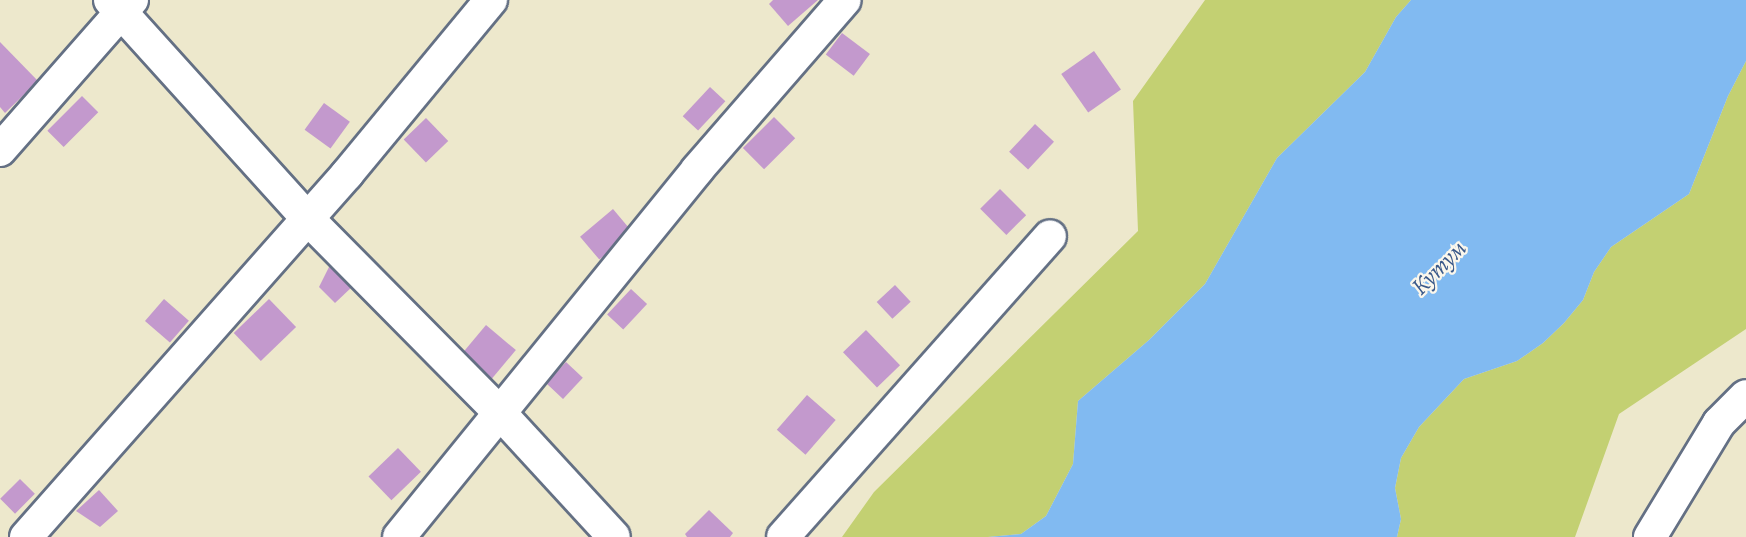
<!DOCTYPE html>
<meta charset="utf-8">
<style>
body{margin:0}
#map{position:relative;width:1746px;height:537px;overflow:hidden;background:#ede8cc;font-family:Alegreya,serif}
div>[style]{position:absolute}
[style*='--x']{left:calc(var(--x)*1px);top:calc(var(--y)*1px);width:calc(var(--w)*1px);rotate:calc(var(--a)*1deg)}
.green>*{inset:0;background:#c3d072}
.water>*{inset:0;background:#81baf1}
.building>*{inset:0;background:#c399cd;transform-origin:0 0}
.roads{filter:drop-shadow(2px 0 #647084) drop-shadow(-2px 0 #647084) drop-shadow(0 2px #647084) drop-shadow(0 -2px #647084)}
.minor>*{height:32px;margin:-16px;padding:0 16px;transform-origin:16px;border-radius:16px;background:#fff}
span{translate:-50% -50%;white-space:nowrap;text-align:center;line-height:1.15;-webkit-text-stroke:4.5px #fbf7ec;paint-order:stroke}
.water-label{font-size:24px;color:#3a598a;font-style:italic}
</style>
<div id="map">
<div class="green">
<i style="clip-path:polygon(1205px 0,1411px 0,1396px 17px,1365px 72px,1277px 158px,1205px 284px,1149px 340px,1078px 401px,1073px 464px,1046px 516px,1021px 534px,988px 537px,842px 537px,874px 492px,1138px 231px,1133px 101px)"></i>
<i style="clip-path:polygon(1746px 61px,1746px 329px,1619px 414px,1575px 537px,1397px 537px,1401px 519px,1395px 488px,1401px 458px,1419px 427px,1464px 379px,1517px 361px,1543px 343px,1564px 323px,1583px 300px,1594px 272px,1611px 247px,1689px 194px,1728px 96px)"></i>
</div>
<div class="water">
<i style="clip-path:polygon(1411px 0,1746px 0,1746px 61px,1728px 96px,1689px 194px,1611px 247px,1594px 272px,1583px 300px,1564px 323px,1543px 343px,1517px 361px,1464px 379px,1419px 427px,1401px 458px,1395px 488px,1401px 519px,1397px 537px,988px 537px,1021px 534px,1046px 516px,1073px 464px,1078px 401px,1149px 340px,1205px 284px,1277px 158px,1365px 72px,1396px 17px)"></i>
</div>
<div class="building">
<i style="clip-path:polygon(773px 0,818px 0,788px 26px,769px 4px)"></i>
<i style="left:842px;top:33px;width:35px;height:27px;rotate:37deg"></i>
<i style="clip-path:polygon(0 42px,38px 81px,5px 113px,0 107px)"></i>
<i style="left:1094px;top:51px;width:47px;height:40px;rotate:55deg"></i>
<i style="left:710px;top:87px;width:21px;height:40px;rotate:43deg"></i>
<i style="left:82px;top:96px;width:23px;height:49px;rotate:45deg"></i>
<i style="left:324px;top:103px;width:32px;height:33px;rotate:36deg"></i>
<i style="left:774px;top:117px;width:30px;height:44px;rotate:45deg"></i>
<i style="left:426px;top:118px;width:32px;height:31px;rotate:46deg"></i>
<i style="left:1035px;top:124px;width:26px;height:38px;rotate:43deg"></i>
<i style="left:1000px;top:189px;width:37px;height:28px;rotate:45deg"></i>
<i style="left:613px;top:209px;width:30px;height:43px;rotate:50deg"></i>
<i style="clip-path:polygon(331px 263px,353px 286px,335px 303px,319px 287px)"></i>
<i style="left:895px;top:285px;width:23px;height:25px;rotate:47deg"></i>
<i style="left:631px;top:289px;width:22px;height:35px;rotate:43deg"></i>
<i style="left:164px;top:299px;width:33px;height:29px;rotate:41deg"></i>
<i style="left:269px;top:299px;width:39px;height:49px;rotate:46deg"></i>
<i style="left:486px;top:325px;width:39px;height:42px;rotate:40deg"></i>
<i style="left:866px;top:330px;width:49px;height:32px;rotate:46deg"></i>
<i style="left:566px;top:362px;width:23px;height:29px;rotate:43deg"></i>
<i style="left:807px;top:395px;width:38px;height:46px;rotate:41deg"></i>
<i style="left:398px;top:448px;width:33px;height:41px;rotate:46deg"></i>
<i style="left:20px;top:479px;width:21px;height:28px;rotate:45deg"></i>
<i style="clip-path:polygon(99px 490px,118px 511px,100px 527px,76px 511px)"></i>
<i style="clip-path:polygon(709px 510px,733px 533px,730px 537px,687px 537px,685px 534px)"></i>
</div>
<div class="roads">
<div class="minor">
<i style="--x:110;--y:0;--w:295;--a:47.9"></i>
<i style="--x:308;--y:219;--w:273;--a:45.3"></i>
<i style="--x:500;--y:413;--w:168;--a:47.4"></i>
<i style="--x:0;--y:150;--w:200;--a:-48.7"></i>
<i style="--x:26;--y:537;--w:485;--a:-48.5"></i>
<i style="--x:347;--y:174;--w:226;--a:-50.4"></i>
<i style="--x:399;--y:537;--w:473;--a:-50.9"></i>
<i style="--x:697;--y:170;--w:225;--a:-49"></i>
<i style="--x:783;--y:537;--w:402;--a:-48.4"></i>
<i style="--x:1650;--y:537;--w:133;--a:-58.8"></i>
<i style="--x:1719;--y:423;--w:38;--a:-45"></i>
</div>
</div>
<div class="water-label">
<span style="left:1439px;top:268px;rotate:-45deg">Кутум</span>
</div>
</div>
